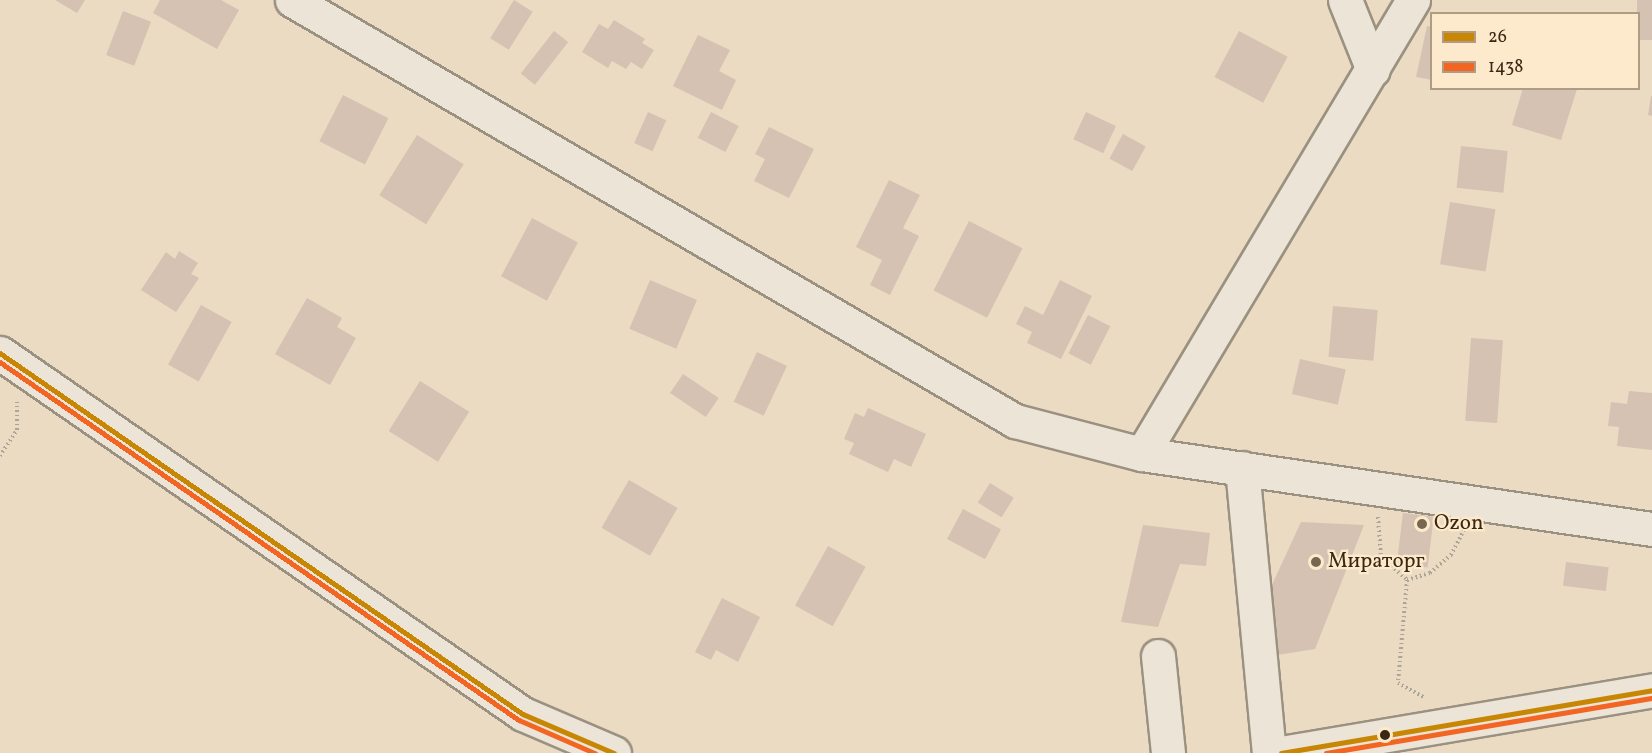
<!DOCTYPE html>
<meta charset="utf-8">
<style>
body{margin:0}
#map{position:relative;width:1652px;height:753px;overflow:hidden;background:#eadbc2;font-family:Vollkorn,serif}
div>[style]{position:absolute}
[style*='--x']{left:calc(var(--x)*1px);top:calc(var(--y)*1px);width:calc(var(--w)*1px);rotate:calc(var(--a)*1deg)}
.building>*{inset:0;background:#d5c2b2;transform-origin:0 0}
.path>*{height:4px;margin-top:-2px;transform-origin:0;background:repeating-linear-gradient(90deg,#aba498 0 1.5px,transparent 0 4.5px)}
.roads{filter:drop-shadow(2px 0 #9b9180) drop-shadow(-2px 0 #9b9180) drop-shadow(0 2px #9b9180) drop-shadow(0 -2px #9b9180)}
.minor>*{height:33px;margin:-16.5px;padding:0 16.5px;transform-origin:16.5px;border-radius:16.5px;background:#ede4d8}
.bus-1>*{height:4.5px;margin:-2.25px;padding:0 2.25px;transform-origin:2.25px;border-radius:2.25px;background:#c88605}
.bus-2>*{height:4.5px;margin:-2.25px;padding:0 2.25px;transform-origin:2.25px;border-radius:2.25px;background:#f26522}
.dots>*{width:16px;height:16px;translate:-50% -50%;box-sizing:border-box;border:3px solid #fdeacc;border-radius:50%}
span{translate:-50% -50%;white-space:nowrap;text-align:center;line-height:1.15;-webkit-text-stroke:4.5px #fdeacc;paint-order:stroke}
.poi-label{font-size:21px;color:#3b2813}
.left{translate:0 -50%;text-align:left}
.legend{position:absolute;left:1430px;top:12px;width:210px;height:78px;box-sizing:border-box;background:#fdeacc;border:2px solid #af9c82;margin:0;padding:8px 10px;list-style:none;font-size:18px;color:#3b2813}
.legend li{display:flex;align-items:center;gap:12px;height:30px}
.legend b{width:30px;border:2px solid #af9c82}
</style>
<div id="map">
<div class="building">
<i style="clip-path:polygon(55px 0,85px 0,77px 13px)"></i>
<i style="clip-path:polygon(160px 0,221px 0,239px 10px,217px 49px,153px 13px)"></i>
<i style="left:514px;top:0;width:22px;height:45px;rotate:32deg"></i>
<i style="left:1637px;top:0;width:15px;height:40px"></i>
<i style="left:123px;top:11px;width:30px;height:47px;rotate:21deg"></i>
<i style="clip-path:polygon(614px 20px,645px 39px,642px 43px,654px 50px,642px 69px,631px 62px,626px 69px,612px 61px,608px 68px,582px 52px,599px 24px,608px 29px)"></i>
<i style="clip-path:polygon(1427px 26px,1432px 27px,1432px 80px,1416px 77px)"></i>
<i style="left:554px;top:31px;width:18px;height:54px;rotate:38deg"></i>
<i style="left:1239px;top:31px;width:55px;height:52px;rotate:28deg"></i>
<i style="clip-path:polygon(698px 35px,730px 50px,719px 71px,736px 80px,722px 110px,673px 86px)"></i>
<i style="clip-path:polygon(1523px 88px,1577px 89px,1561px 140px,1512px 125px)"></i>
<i style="left:343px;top:95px;width:51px;height:52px;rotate:27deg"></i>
<i style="clip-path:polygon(1651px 96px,1652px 96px,1652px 116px,1648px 115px)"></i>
<i style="left:648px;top:112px;width:20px;height:34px;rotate:24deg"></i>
<i style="left:711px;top:112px;width:31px;height:29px;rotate:27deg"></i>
<i style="left:1086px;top:112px;width:33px;height:30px;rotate:25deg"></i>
<i style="clip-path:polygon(769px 127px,814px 149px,789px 198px,754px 181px,765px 159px,755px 154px)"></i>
<i style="left:1123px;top:134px;width:26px;height:28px;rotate:29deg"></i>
<i style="left:417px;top:135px;width:55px;height:71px;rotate:32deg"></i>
<i style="left:1461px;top:146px;width:47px;height:42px;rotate:6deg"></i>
<i style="clip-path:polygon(889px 180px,920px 195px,903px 228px,919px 236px,890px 295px,870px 285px,882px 260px,856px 247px)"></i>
<i style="left:1450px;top:202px;width:46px;height:63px;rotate:9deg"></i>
<i style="left:532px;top:218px;width:52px;height:66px;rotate:28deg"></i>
<i style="left:969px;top:221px;width:60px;height:78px;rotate:27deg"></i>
<i style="clip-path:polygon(179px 251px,198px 263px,191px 274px,199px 278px,176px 312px,141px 290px,166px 252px,175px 259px)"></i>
<i style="left:650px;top:280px;width:51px;height:53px;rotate:23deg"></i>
<i style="clip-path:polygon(1060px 280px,1092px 296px,1061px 359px,1027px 343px,1032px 332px,1016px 324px,1025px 306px,1043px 315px)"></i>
<i style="clip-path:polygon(307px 298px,342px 318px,337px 327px,356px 338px,330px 385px,275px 354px)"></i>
<i style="left:201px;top:305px;width:35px;height:68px;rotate:29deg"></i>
<i style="left:1333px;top:306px;width:45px;height:51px;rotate:5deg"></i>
<i style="left:1088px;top:315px;width:25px;height:43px;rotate:27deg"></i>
<i style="left:1471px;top:338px;width:32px;height:83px;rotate:4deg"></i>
<i style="left:757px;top:352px;width:33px;height:55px;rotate:25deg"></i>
<i style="left:1300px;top:359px;width:47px;height:36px;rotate:13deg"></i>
<i style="left:683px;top:374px;width:43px;height:23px;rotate:34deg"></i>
<i style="left:420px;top:381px;width:58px;height:59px;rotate:32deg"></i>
<i style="clip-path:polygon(1629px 391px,1652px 393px,1652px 450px,1617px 446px,1619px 427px,1608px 426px,1611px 402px,1627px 404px)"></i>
<i style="clip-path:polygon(868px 408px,926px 434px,911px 467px,894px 459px,888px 472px,849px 454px,854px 443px,844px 439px,855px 413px,864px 417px)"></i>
<i style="left:629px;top:480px;width:56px;height:55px;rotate:30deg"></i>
<i style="left:990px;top:483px;width:28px;height:23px;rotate:32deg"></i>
<i style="left:963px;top:509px;width:43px;height:34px;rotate:28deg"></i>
<i style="left:1403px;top:513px;width:31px;height:51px;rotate:7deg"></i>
<i style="clip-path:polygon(1301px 522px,1364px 525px,1315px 649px,1271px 656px,1266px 598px)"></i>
<i style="clip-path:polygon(1143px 525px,1210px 533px,1206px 566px,1180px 564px,1158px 627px,1121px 622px)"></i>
<i style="left:828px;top:546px;width:43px;height:68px;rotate:29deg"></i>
<i style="left:1566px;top:562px;width:43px;height:24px;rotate:7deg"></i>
<i style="clip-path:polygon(722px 598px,760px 617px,738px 662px,716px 650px,711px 660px,695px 652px)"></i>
</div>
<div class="path">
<i style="--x:0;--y:456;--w:31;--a:-57"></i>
<i style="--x:17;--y:430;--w:28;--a:-90"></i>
<i style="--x:1378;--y:517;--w:40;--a:85.7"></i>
<i style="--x:1381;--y:557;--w:35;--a:41"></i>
<i style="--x:1407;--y:580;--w:103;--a:95"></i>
<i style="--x:1398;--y:683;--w:31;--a:29"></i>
<i style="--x:1407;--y:580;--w:24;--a:-17"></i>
<i style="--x:1430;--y:573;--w:28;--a:-41"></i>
<i style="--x:1451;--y:555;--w:28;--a:-63"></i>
</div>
<div class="roads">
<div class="minor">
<i style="--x:292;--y:0;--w:837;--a:30.21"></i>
<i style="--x:1015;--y:421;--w:131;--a:14.6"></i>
<i style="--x:1142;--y:454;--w:515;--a:8.37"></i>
<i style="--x:1345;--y:0;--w:75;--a:68.2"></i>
<i style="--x:0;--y:353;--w:635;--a:34.62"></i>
<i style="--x:523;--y:714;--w:99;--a:23.2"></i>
<i style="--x:1142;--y:454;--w:529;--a:-59.17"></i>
<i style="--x:1242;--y:468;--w:286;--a:84.6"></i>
<i style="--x:1158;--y:656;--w:98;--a:84.1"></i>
<i style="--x:1281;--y:753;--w:376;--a:-9.6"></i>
</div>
</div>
<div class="bus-1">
<i style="--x:0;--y:353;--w:635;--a:34.62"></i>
<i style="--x:523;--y:714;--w:99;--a:23.2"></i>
<i style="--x:1281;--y:753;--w:376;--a:-9.6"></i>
</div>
<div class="bus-2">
<i style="--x:0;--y:362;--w:630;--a:34.6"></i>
<i style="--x:519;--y:720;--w:83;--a:23.5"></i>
<i style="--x:1326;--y:753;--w:331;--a:-9.6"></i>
</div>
<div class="dots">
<i style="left:1422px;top:524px;background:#786750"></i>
<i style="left:1316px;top:562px;background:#786750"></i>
<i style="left:1385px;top:735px;background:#3b2813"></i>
</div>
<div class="poi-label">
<span class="left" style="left:1434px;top:524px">Ozon</span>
<span class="left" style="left:1328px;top:562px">Мираторг</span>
</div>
<ul class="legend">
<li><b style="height:8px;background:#c88605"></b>26</li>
<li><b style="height:8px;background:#f26522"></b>1438</li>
</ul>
</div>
